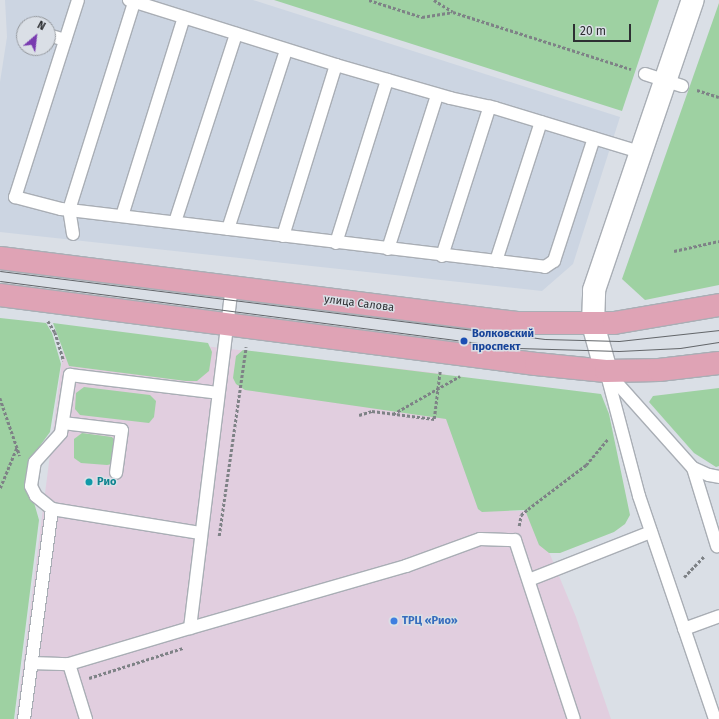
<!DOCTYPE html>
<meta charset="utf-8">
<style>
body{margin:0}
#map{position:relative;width:719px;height:719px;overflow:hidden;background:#dadfe6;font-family:"Fira Sans",sans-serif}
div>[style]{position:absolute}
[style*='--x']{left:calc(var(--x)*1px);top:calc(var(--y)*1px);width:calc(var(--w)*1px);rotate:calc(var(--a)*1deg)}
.commercial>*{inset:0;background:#e1cedf}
.built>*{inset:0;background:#ccd5e2}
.green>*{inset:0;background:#9ed1a2}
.path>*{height:2.5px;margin-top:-1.25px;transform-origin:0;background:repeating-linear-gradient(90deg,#7e8286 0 3px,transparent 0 5px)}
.roads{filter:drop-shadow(1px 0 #a9aeb5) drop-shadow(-1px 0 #a9aeb5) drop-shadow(0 1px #a9aeb5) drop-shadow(0 -1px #a9aeb5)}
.service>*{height:12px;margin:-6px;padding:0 6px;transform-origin:6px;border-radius:6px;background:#fff}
.tertiary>*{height:22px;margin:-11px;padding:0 11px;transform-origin:11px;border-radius:11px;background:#fff}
.primary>*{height:22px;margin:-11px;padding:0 11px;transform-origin:11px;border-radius:11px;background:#dfa3b5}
.tram>*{height:1px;margin:-0.5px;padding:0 0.5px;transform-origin:0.5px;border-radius:0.5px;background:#63666a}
.dots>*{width:11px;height:11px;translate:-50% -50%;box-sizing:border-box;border:2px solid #dadfe6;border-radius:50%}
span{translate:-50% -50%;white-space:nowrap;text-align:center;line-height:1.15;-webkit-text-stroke:3px #dadfe6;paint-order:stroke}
.street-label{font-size:11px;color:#2d2f32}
.transit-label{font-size:11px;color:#164399;font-weight:700}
.left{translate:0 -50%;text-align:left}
.culture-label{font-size:11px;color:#0d838f;font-weight:700}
.shop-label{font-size:11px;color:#366cbe;font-weight:700}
.north{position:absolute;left:16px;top:16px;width:40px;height:40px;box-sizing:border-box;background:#dadfe6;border:1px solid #95999e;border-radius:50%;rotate:28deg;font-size:11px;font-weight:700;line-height:16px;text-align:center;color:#2d2f32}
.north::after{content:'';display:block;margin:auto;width:14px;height:18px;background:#793bb0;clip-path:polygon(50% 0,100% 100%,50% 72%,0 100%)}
.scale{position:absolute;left:573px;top:24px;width:58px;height:18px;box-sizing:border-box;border:2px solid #2d2f32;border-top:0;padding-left:5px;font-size:12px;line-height:14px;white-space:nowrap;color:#2d2f32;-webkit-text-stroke:3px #dadfe6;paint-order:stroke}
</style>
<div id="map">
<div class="commercial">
<i style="clip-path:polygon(66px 330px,445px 374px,487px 511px,532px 511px,576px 617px,611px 719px,16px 719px)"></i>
</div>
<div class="built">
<i style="clip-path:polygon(evenodd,5px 0,253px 0,620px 117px,573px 264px,542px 291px,0 232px,0 82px,7px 37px,5px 0,24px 24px,48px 24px,48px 48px,24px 48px,24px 24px)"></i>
</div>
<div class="green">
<i style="clip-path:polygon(274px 0,659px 0,622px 111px)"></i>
<i style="clip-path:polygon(719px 3px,719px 285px,645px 300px,622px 279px)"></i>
<i style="clip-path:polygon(0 318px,46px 323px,52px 333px,61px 364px,50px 432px,31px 458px,33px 499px,39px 520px,14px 719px,0 719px)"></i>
<i style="clip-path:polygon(53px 323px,208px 343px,212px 352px,209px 371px,197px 381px,186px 381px,69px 366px)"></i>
<i style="clip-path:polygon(243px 350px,601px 394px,609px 414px,630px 515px,625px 524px,614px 532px,560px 553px,549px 553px,539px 545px,525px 510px,482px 512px,478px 509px,446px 419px,245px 390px,236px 384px,233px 378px,236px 356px)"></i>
<i style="clip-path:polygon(84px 387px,150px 395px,156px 401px,154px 417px,149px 423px,80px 415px,75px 409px,76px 393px)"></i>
<i style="clip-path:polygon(719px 388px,719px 466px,716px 467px,694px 453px,649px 402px,653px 396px)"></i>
<i style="clip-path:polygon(82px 433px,112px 437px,115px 441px,112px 464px,107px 465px,81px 463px,74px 458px,74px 439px)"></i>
</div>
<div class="path">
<i style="--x:369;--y:0;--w:56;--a:17.8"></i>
<i style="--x:422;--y:17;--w:30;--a:-9"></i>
<i style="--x:434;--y:0;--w:22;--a:32"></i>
<i style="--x:453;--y:12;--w:187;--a:17.8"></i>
<i style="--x:697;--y:90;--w:23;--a:18"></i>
<i style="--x:674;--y:251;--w:46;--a:-12.5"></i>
<i style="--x:48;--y:321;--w:13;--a:58"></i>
<i style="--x:55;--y:332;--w:30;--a:73"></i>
<i style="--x:0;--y:398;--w:61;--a:71"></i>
<i style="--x:393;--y:414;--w:77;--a:-29.6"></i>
<i style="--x:359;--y:415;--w:14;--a:-17"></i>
<i style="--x:372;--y:411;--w:63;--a:7.4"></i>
<i style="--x:434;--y:419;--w:48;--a:-82.9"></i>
<i style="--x:0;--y:488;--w:44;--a:-67.5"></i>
<i style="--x:519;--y:526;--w:11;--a:-80"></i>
<i style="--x:521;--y:515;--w:9;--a:-41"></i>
<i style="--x:528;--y:509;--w:73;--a:-37.2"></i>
<i style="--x:586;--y:465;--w:34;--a:-50"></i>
<i style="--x:219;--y:536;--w:191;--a:-81.9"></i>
<i style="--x:684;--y:577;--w:30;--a:-46"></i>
<i style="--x:89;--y:678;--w:99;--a:-17.7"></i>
</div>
<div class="roads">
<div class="service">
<i style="--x:78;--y:0;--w:207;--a:107.7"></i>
<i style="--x:15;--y:197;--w:48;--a:14.6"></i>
<i style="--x:61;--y:209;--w:487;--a:6.8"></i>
<i style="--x:545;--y:267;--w:11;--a:-34"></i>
<i style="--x:554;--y:261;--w:129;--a:-72"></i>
<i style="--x:129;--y:0;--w:217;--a:17.4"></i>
<i style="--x:336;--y:65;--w:119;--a:16.1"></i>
<i style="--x:450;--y:98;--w:46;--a:12.5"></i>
<i style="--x:495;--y:108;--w:152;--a:16.9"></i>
<i style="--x:48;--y:35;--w:18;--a:16"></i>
<i style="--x:645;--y:74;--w:39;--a:18"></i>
<i style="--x:122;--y:216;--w:208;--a:-72.7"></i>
<i style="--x:175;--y:222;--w:198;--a:-72"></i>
<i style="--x:228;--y:229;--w:188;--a:-72"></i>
<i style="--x:73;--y:234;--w:24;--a:-99"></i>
<i style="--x:69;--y:210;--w:218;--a:-72.6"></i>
<i style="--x:283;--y:236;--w:179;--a:-72.8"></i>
<i style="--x:336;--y:243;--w:171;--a:-72.6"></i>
<i style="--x:388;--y:249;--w:162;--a:-72.3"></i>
<i style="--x:442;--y:256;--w:157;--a:-72.3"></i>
<i style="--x:496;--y:261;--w:146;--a:-72.1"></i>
<i style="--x:606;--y:371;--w:129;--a:75.2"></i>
<i style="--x:639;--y:496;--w:236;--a:71.2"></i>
<i style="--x:608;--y:373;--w:127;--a:48.2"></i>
<i style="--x:693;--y:468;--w:17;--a:24"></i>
<i style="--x:709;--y:475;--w:10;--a:11"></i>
<i style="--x:63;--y:423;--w:59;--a:6.8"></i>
<i style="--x:122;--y:430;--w:43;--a:97.9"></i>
<i style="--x:693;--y:468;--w:82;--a:72.9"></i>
<i style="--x:200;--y:533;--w:150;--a:-170.8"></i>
<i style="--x:52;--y:509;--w:21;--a:-141"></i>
<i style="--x:36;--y:496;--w:11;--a:-117"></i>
<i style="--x:31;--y:486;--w:24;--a:-81"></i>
<i style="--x:35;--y:462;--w:39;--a:-48"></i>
<i style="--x:61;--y:433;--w:59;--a:-81.2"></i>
<i style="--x:70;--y:375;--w:149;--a:6.9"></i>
<i style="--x:529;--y:580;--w:131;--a:-21.5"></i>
<i style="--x:190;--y:628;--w:225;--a:-16"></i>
<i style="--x:406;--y:566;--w:79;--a:-20"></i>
<i style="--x:480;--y:539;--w:35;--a:2"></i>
<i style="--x:515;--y:540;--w:188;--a:71.8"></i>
<i style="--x:684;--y:629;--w:37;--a:-20"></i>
<i style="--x:31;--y:663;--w:38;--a:2"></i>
<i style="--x:69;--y:664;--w:126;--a:-16.6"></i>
<i style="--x:190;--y:628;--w:343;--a:-83"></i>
<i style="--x:69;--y:664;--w:58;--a:72.8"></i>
<i style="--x:24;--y:719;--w:212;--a:-82.4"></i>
</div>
<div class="tertiary">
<i style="--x:606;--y:371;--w:49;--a:-105.5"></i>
<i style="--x:593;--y:324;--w:34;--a:-88"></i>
<i style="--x:594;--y:290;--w:306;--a:-71.2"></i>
</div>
<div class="primary">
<i style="--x:0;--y:258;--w:521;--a:7.17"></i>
<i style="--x:517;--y:323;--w:97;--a:0"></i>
<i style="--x:614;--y:323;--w:107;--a:-9.7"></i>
<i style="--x:0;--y:295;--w:540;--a:7.34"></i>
<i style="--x:536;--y:364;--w:70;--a:5.7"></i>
<i style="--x:606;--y:371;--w:53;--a:-1.1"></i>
<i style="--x:659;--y:370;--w:60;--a:-6.7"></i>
</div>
</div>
<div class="tram">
<i style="--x:0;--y:271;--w:549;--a:7.11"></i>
<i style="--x:545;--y:339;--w:74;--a:1.5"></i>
<i style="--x:619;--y:341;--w:101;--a:-6.3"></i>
<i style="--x:0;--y:281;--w:522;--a:7.37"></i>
<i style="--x:518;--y:348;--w:101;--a:1.7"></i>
<i style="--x:619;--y:351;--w:61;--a:-2.8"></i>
<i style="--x:680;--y:348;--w:39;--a:-9"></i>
</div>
<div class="dots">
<i style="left:464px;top:341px;background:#1a4fb4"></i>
<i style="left:89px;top:482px;background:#0f9aa8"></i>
<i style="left:394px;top:621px;background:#3f7fe0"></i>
</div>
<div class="street-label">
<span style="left:359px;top:304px;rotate:7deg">улица Салова</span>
</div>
<div class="transit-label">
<span class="left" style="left:472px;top:341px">Волковский<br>проспект</span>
</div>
<div class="culture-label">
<span class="left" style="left:97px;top:482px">Рио</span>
</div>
<div class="shop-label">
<span class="left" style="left:402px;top:621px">ТРЦ «Рио»</span>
</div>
<div class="north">N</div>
<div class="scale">20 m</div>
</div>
